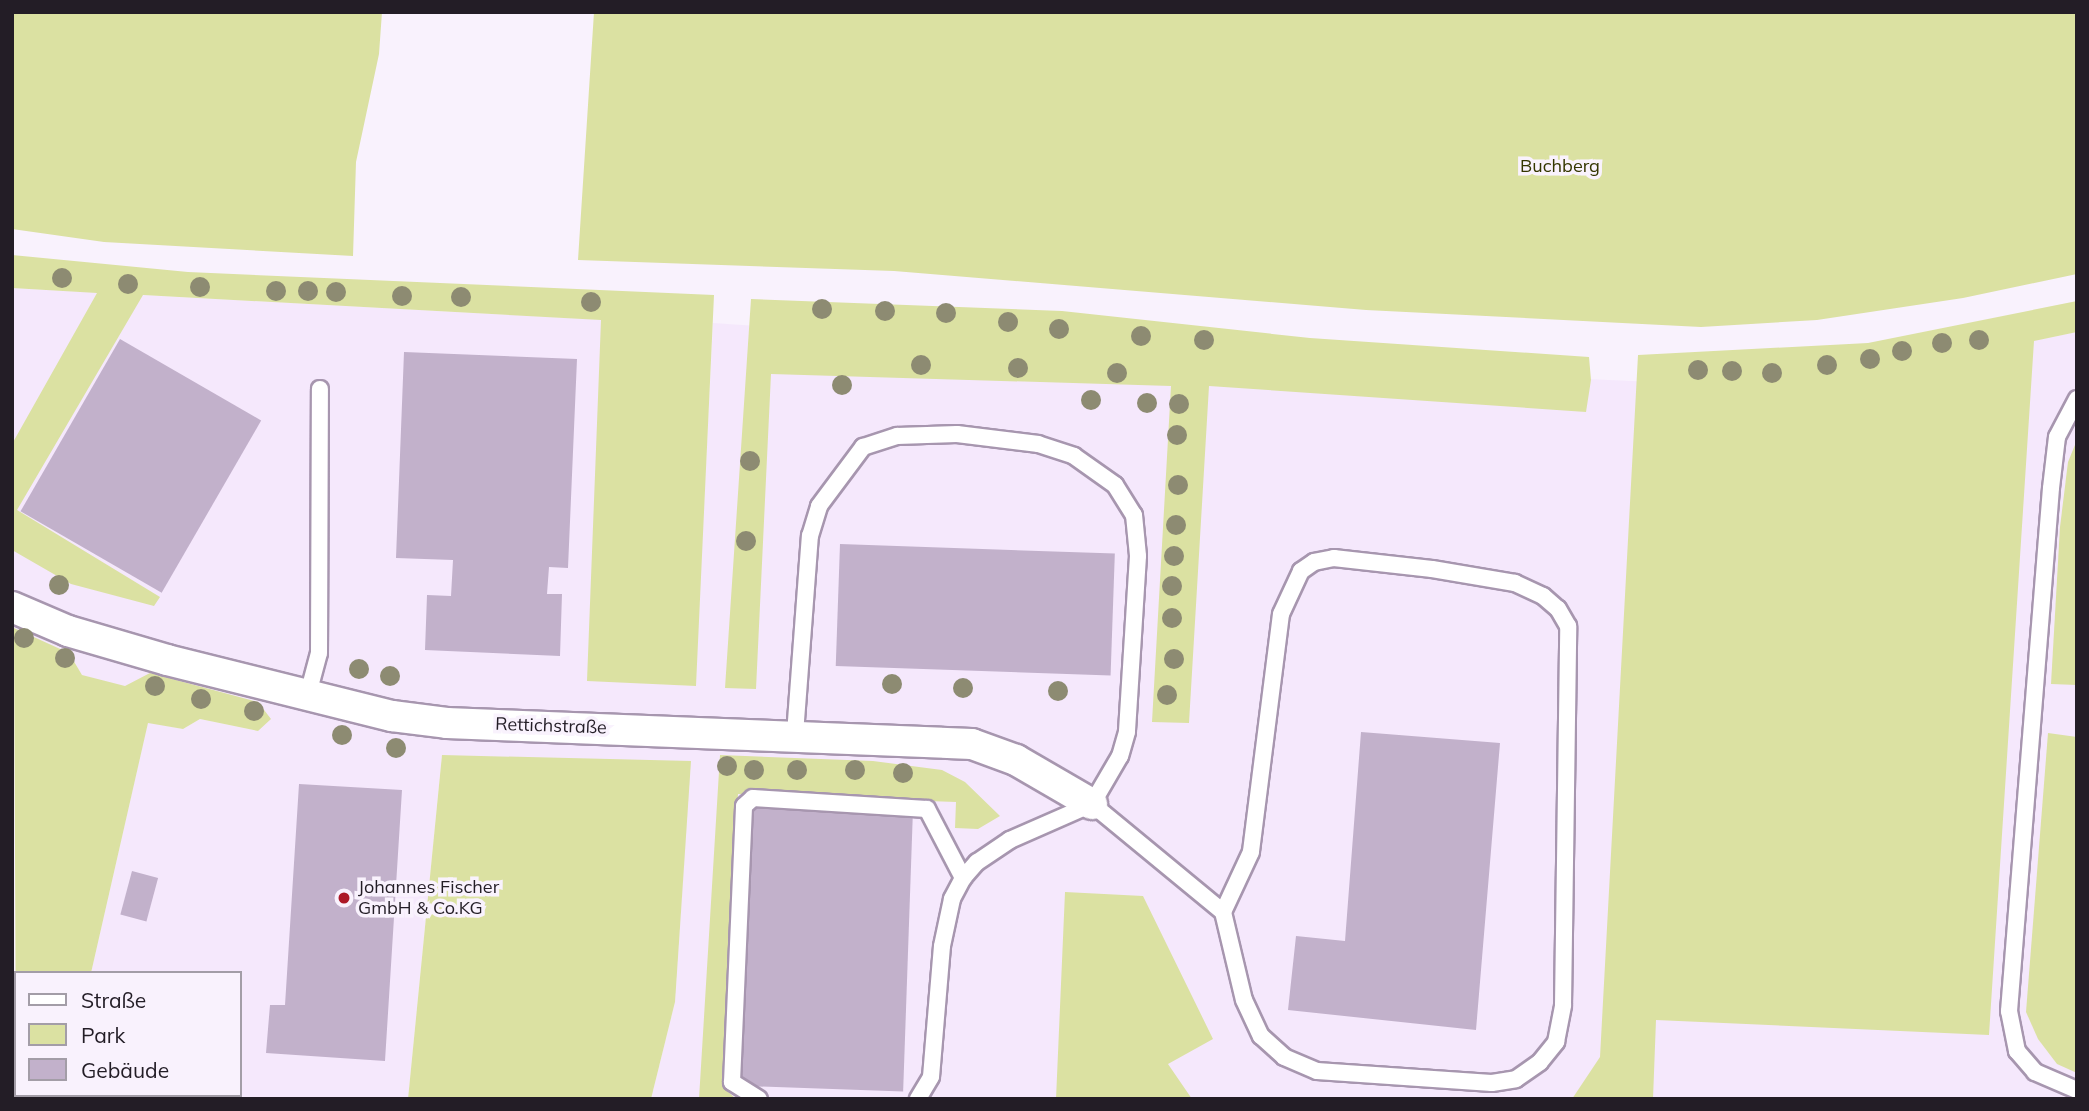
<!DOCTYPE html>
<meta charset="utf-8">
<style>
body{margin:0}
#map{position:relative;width:2089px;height:1111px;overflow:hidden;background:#f9f2fd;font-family:Mulish,sans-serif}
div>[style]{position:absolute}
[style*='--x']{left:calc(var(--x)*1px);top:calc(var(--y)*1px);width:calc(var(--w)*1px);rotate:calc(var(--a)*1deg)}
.built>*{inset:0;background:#f5e8fc}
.green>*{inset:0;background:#dbe1a2}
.building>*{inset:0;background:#c2b1cb;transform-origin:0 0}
.roads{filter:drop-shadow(2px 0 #a796af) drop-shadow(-2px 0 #a796af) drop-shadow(0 2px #a796af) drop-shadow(0 -2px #a796af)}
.lane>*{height:16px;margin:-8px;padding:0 8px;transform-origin:8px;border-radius:8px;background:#fff}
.street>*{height:30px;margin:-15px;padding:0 15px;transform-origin:15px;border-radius:15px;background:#fff}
.trees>*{width:20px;height:20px;margin:-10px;border-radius:50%;background:#8d8b72}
.dots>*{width:19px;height:19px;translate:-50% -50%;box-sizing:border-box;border:4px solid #f9f2fd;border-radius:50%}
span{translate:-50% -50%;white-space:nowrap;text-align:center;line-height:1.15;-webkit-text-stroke:7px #f9f2fd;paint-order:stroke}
.park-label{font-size:18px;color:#343600}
.street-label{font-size:18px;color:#231d26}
.poi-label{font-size:18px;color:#231d26}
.left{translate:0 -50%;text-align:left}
.frame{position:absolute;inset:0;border:14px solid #231d26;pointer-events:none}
.legend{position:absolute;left:14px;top:971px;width:228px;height:126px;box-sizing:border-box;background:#f9f2fd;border:2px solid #a39da7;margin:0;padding:9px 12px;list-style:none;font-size:21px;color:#231d26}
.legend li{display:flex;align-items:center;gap:14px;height:35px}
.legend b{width:35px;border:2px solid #a39da7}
</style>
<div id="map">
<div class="built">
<i style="clip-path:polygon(12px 288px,623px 321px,605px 681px,695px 686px,713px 323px,1403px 371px,1794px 388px,2077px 332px,2077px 1099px,651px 1099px,675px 1002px,442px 755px,408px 1099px,93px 1095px,240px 1095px,240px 973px,91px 973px,148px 722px,183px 729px,200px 719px,258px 731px,82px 675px,69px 653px,12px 628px)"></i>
</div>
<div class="green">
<i style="clip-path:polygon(12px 12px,382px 12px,379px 54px,356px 162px,353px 256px,104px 242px,12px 229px)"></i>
<i style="clip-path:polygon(594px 12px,2077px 12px,2077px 274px,1963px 298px,1817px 320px,1701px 327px,1366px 310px,894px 271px,578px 260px)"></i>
<i style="clip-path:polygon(12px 255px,188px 272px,714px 295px,696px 686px,587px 681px,601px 320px,143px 295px,17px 510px,160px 597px,154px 606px,71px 584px,12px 550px,12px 444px,97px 293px,12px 288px)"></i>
<i style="clip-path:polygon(751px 299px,1062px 311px,1310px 338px,1589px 357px,1591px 380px,1586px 412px,1209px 386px,1189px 723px,1152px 722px,1171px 386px,771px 374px,756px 689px,725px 688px)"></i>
<i style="clip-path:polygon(2077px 301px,2077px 332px,2034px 341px,1989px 1035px,1656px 1020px,1653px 1099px,1572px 1099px,1600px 1057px,1638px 355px,1868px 343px)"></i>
<i style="clip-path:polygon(2077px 440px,2077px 685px,2051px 684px,2060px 527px,2068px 462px)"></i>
<i style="clip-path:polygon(14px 628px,69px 653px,82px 675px,125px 686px,150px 673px,258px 702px,271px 719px,258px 731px,200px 719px,183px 729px,148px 723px,91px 973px,16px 973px,16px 1076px)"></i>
<i style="clip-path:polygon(2048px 733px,2077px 737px,2077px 1073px,2057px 1064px,2038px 1039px,2026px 1012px)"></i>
<i style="clip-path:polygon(442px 755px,691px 761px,675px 1002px,651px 1099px,408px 1099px)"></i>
<i style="clip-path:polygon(720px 755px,873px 761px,942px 770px,965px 782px,1000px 816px,978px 829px,955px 828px,956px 802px,738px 794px,723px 1087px,736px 1099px,699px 1099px)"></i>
<i style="clip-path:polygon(1065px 892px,1143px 896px,1213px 1039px,1168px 1064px,1192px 1099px,1056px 1099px)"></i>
</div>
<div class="building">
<i style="left:120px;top:339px;width:163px;height:199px;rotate:30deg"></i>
<i style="clip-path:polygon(404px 352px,577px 359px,568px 568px,549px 567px,547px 594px,562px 594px,560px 656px,425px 650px,427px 595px,451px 596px,453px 560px,396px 558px)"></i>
<i style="left:840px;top:544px;width:275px;height:122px;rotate:2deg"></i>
<i style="clip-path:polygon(1361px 732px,1500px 743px,1476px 1030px,1288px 1010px,1296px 936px,1345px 941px)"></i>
<i style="clip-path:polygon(299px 784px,402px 790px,385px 1061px,266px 1053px,270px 1005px,285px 1005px)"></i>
<i style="left:749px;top:806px;width:164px;height:280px;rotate:2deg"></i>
<i style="left:132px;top:871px;width:27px;height:45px;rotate:15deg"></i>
</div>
<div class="roads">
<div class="lane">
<i style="--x:2077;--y:399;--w:43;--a:117.8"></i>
<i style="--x:2057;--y:437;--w:51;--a:96.7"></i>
<i style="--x:2051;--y:488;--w:525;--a:94.59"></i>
<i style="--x:2009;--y:1011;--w:41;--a:78.7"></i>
<i style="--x:2017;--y:1051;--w:28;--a:49"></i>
<i style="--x:2035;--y:1072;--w:46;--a:23.2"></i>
<i style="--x:308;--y:694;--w:42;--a:-75"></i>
<i style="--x:319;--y:653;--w:264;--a:-89.8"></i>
<i style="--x:795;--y:734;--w:199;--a:-85.7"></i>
<i style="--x:810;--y:536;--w:31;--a:-73"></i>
<i style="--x:819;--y:506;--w:74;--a:-53.3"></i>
<i style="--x:863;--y:447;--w:36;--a:-18"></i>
<i style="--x:897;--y:436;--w:60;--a:-1.9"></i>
<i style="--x:957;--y:434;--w:82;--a:7"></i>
<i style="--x:1038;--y:444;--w:38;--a:18"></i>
<i style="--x:1074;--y:456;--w:50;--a:35.3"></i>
<i style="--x:1115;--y:485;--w:36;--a:58"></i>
<i style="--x:1134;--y:515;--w:41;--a:84.4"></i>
<i style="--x:1138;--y:556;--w:176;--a:93.6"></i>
<i style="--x:1127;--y:732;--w:25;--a:106"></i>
<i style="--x:1120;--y:756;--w:56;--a:120.3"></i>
<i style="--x:1092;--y:804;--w:90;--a:156.3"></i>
<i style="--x:1010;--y:840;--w:40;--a:146"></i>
<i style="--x:977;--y:862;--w:21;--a:131"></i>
<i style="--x:963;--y:878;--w:24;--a:118"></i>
<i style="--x:952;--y:899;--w:48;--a:102"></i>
<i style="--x:942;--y:946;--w:131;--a:94.8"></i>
<i style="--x:931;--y:1077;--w:26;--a:121"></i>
<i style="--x:1092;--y:804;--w:170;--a:39.5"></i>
<i style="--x:1223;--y:912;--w:90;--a:76.6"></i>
<i style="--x:1244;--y:1000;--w:40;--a:65"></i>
<i style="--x:1261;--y:1036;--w:31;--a:42"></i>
<i style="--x:1284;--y:1057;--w:36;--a:23"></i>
<i style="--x:1317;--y:1071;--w:175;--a:3.9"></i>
<i style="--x:1492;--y:1083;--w:24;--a:-9"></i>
<i style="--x:1516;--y:1079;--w:29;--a:-35"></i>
<i style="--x:1540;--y:1062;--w:26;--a:-51"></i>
<i style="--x:1556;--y:1042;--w:38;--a:-79"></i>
<i style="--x:1563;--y:1005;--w:379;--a:-89.2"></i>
<i style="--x:1568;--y:626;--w:20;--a:-120"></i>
<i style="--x:1558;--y:609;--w:20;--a:-139"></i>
<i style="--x:1543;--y:596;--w:31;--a:-155"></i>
<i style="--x:1515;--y:583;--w:84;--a:-170.4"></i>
<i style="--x:1432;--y:569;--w:99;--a:-173.6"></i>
<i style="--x:1334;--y:558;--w:20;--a:169"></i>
<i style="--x:1314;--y:562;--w:16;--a:145"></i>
<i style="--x:1301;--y:571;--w:47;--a:114.9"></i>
<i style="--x:1281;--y:614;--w:240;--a:97.2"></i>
<i style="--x:1251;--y:852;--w:66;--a:115"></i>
<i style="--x:759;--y:1099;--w:32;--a:-148"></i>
<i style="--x:732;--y:1082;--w:276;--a:-87.5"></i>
<i style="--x:744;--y:806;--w:12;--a:-42"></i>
<i style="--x:753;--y:798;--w:174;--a:3.6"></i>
<i style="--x:927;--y:809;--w:78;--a:62.4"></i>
</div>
<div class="street">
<i style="--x:12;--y:607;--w:61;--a:23.2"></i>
<i style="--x:68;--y:631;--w:103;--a:16.3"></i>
<i style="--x:167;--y:660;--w:232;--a:14"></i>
<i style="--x:392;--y:716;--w:55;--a:7.3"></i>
<i style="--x:447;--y:723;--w:525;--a:2.29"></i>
<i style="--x:972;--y:744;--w:47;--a:20"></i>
<i style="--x:1016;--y:760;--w:88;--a:30.1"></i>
</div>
</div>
<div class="trees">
<i style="left:62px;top:278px"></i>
<i style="left:128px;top:284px"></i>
<i style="left:200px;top:287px"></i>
<i style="left:276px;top:291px"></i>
<i style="left:308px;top:291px"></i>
<i style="left:336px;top:292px"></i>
<i style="left:402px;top:296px"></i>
<i style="left:461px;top:297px"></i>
<i style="left:591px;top:302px"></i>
<i style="left:822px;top:309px"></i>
<i style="left:885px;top:311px"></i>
<i style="left:946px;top:313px"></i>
<i style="left:1008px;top:322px"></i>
<i style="left:1059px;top:329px"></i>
<i style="left:1141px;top:336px"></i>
<i style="left:1204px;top:340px"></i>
<i style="left:1979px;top:340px"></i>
<i style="left:1942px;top:343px"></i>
<i style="left:1902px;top:351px"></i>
<i style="left:1870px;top:359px"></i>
<i style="left:921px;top:365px"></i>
<i style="left:1827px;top:365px"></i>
<i style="left:1018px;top:368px"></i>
<i style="left:1698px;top:370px"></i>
<i style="left:1732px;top:371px"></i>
<i style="left:1117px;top:373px"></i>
<i style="left:1772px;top:373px"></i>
<i style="left:842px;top:385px"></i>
<i style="left:1091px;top:400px"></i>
<i style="left:1147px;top:403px"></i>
<i style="left:1179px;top:404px"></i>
<i style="left:1177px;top:435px"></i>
<i style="left:750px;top:461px"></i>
<i style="left:1178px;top:485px"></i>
<i style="left:1176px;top:525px"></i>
<i style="left:746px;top:541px"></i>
<i style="left:1174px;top:556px"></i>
<i style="left:59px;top:585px"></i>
<i style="left:1172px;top:586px"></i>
<i style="left:1172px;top:618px"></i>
<i style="left:24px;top:638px"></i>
<i style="left:65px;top:658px"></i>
<i style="left:1174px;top:659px"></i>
<i style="left:359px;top:669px"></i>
<i style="left:390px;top:676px"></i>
<i style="left:892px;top:684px"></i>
<i style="left:155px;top:686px"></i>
<i style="left:963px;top:688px"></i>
<i style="left:1058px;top:691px"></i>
<i style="left:1167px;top:695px"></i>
<i style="left:201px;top:699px"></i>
<i style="left:254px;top:711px"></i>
<i style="left:342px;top:735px"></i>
<i style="left:396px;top:748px"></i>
<i style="left:727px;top:766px"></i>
<i style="left:754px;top:770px"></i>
<i style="left:797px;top:770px"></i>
<i style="left:855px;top:770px"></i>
<i style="left:903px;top:773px"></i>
</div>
<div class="dots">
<i style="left:344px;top:898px;background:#ac1827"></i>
</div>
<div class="park-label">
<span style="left:1560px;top:166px">Buchberg</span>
</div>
<div class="street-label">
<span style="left:551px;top:726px;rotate:2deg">Rettichstraße</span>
</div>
<div class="poi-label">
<span class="left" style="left:358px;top:898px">Johannes Fischer<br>GmbH &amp; Co.KG</span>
</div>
<div class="frame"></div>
<ul class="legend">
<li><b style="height:9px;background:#fff"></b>Straße</li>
<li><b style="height:19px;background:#dbe1a2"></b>Park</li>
<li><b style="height:19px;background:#c2b1cb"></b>Gebäude</li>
</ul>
</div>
